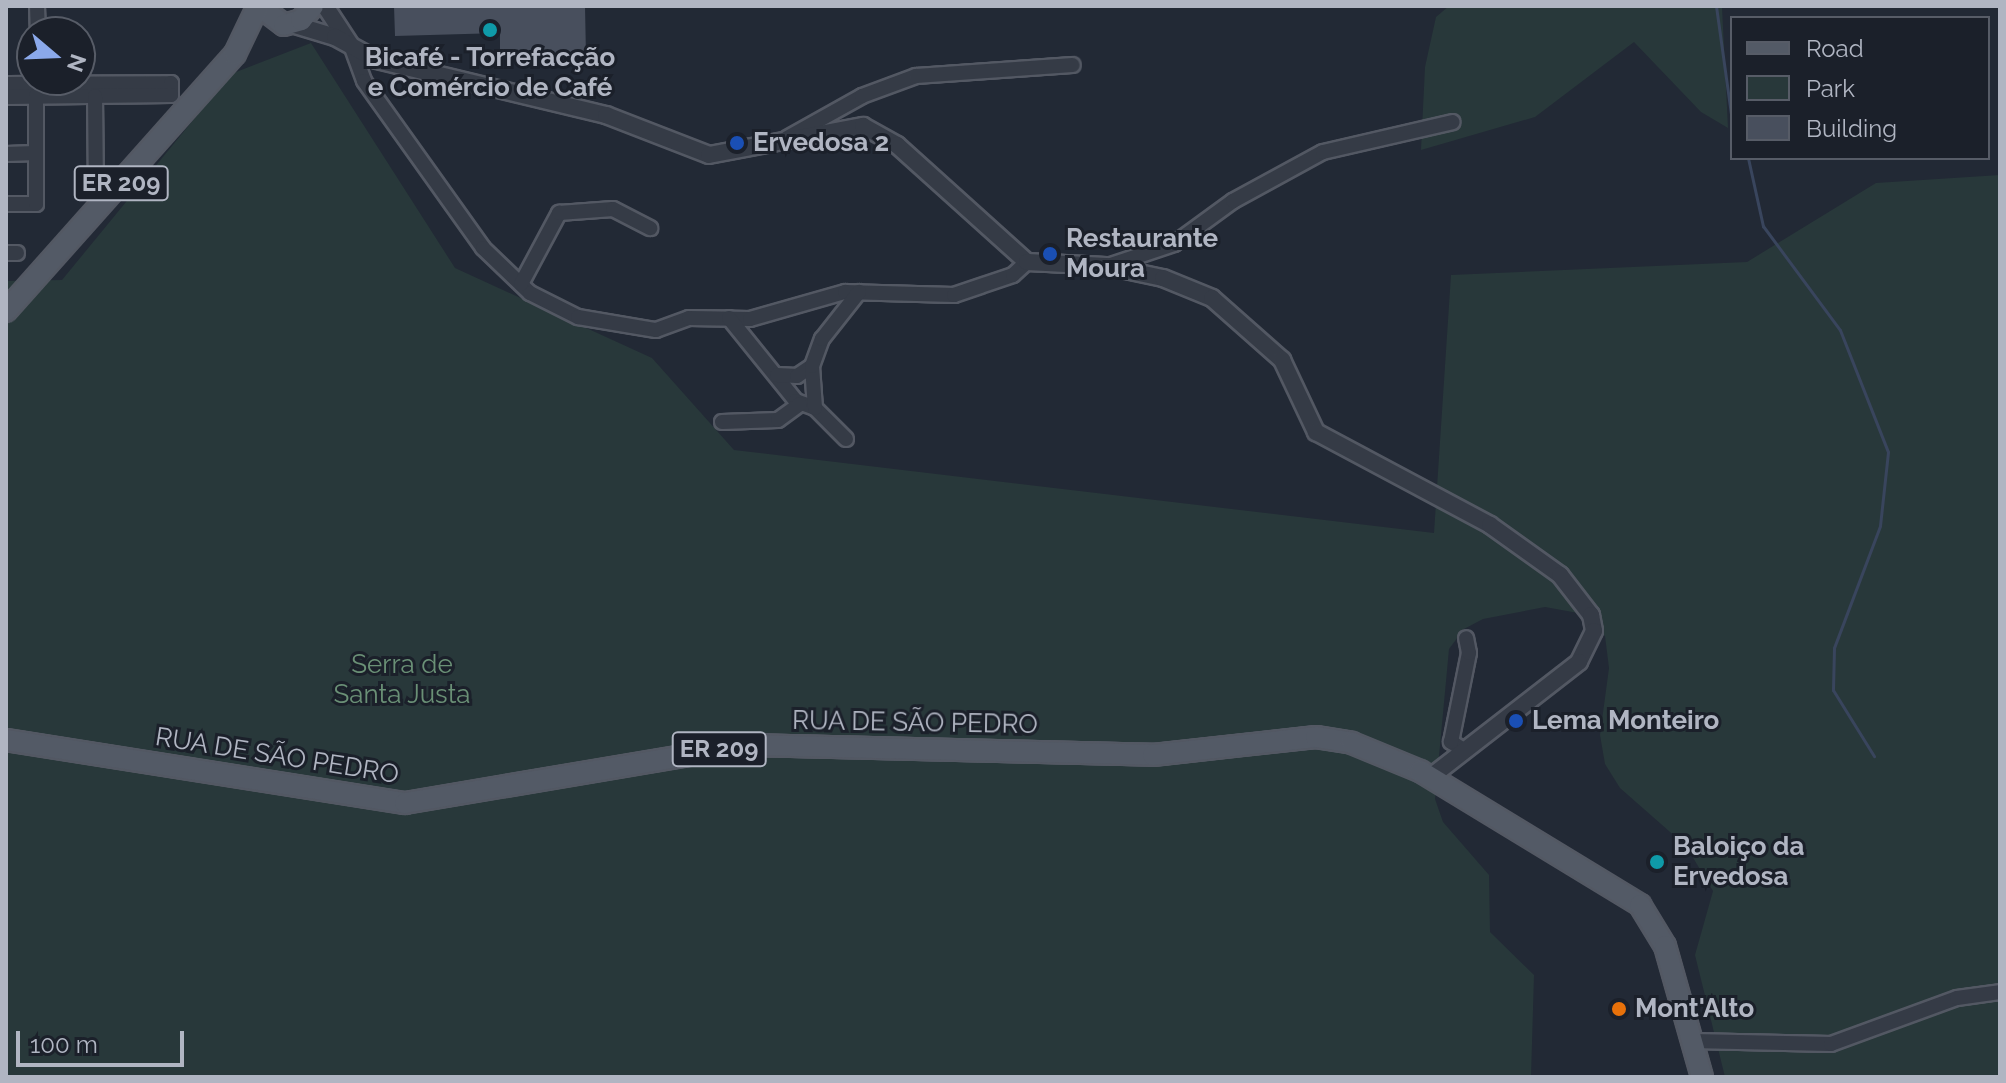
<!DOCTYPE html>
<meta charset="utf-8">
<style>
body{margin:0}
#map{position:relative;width:2006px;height:1083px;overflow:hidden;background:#222935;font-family:Raleway,sans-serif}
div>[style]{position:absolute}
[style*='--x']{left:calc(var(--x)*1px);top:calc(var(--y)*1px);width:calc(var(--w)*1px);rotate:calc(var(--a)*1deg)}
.green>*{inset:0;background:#28383a}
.stream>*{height:3px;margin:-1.5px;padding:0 1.5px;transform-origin:1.5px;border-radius:1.5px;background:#39455d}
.building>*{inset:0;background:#484f5d}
.roads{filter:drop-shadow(2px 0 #535863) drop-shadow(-2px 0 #535863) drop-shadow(0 2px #535863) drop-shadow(0 -2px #535863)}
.minor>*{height:14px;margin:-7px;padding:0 7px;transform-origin:7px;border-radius:7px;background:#353b46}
.tertiary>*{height:16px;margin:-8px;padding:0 8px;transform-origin:8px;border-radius:8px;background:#353b46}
.primary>*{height:20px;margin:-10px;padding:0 10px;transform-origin:10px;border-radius:10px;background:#535a66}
.dots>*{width:22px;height:22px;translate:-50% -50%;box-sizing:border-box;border:4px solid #1b202a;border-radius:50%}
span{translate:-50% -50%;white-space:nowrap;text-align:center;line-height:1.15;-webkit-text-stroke:6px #1b202a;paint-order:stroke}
.shield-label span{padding:2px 6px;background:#1b202a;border:2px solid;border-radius:6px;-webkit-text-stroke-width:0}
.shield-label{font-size:24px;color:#b0b5c2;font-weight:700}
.poi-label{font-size:26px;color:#b0b5c2;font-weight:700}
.left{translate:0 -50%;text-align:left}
.park-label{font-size:26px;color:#6a9076}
.street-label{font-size:26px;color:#b0b5c2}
.frame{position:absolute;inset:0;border:8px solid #b0b5c2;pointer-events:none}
.legend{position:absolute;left:1730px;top:16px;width:260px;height:144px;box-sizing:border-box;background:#1b202a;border:2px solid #575c67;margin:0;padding:10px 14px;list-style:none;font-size:24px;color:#b0b5c2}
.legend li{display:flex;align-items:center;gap:16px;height:40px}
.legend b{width:40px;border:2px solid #575c67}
.north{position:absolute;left:16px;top:16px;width:80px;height:80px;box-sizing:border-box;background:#1b202a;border:2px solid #575c67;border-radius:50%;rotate:109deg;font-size:22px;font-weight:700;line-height:32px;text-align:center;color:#b0b5c2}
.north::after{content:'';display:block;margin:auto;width:28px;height:36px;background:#8ba9eb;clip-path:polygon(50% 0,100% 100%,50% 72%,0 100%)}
.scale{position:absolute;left:16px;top:1031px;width:168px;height:36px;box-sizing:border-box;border:4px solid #b0b5c2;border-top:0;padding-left:10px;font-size:24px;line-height:28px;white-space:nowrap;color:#b0b5c2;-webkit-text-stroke:6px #1b202a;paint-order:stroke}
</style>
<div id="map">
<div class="green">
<i style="clip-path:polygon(1449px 6px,1722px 7px,1728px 128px,1701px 112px,1634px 42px,1535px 117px,1421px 150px,1425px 67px,1436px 17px)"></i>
<i style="clip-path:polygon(311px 43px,455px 268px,652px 358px,734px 450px,1434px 533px,1451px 275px,1747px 262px,1876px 183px,2000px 175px,2000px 1077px,1725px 1077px,1695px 955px,1713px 891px,1686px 846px,1620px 788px,1605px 764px,1600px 735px,1609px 668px,1605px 636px,1578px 613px,1545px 607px,1483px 619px,1464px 629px,1449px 649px,1435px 799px,1443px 822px,1489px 875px,1490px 932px,1534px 975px,1531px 1077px,6px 1077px,6px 281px,62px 280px,231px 74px)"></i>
</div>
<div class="stream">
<i style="--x:1716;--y:6;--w:116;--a:82.1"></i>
<i style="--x:1748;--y:158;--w:70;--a:77.6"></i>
<i style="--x:1763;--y:226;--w:129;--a:53.5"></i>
<i style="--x:1840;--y:330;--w:131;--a:68.5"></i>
<i style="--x:1888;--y:452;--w:74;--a:96.2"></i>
<i style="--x:1880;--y:526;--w:130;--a:110.7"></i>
<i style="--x:1834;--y:648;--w:42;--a:91.4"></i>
<i style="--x:1833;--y:690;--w:78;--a:58.2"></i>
</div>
<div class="building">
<i style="clip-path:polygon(394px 6px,585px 6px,586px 56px,500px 58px,500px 33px,395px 36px)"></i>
</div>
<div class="roads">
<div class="minor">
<i style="--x:37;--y:6;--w:26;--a:88"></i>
<i style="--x:351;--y:45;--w:38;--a:70"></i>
<i style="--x:364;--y:81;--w:205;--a:54.5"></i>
<i style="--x:483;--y:248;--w:65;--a:43.8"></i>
<i style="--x:530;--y:293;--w:54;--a:26.6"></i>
<i style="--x:578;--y:317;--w:79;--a:9.5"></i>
<i style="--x:656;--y:330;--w:35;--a:-20"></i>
<i style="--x:689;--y:318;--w:61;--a:0.9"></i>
<i style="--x:750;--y:319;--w:99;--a:-15.9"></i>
<i style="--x:845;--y:292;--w:109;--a:1.6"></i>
<i style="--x:954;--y:295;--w:62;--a:-18.7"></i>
<i style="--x:1013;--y:275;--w:19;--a:-43"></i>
<i style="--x:6;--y:84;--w:165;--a:-0.3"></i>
<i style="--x:171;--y:83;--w:12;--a:90"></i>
<i style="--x:171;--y:95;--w:165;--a:179.3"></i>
<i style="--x:95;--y:96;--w:92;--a:89.4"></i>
<i style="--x:787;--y:138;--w:86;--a:-29.2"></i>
<i style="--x:862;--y:96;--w:58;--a:-20.3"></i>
<i style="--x:916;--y:76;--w:157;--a:-4"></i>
<i style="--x:6;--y:154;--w:30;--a:-2"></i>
<i style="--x:6;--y:204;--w:30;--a:0"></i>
<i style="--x:36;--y:204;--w:108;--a:-90"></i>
<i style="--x:6;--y:253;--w:11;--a:0"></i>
<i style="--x:1108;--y:266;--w:70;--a:-18.4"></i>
<i style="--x:1174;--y:244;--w:73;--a:-36.1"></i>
<i style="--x:1233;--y:201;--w:102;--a:-28.6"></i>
<i style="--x:1323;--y:152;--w:133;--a:-13"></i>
<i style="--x:521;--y:284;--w:81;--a:-61.8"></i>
<i style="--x:559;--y:213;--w:54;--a:-4.2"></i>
<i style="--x:613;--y:209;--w:42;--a:27.2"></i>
<i style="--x:729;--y:318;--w:107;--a:51.1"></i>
<i style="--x:796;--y:401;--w:20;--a:20"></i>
<i style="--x:777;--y:375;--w:20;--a:3"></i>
<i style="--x:797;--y:376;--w:18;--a:-34"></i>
<i style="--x:722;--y:422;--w:56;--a:-2"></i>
<i style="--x:778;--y:420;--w:27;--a:-36"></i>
<i style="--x:846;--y:439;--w:44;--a:-135"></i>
<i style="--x:815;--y:408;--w:42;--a:-94.1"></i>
<i style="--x:812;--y:366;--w:29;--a:-70"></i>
<i style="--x:822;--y:339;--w:60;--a:-51.8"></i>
<i style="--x:1465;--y:751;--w:17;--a:-147"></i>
<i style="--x:1451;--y:742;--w:91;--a:-78.6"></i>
<i style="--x:1469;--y:653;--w:15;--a:-101"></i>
<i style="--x:1692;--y:1041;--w:139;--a:1.2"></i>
<i style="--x:1831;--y:1044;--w:134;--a:-20.1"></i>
<i style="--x:1957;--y:998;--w:43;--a:-7.9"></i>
</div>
<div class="tertiary">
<i style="--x:325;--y:6;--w:45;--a:56.7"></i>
<i style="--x:292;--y:24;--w:45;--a:16.8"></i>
<i style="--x:335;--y:37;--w:48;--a:28.7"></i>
<i style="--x:377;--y:60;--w:236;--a:13.5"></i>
<i style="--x:606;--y:115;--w:110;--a:21.2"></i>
<i style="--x:709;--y:155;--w:157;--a:-10.7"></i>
<i style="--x:863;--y:126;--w:39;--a:29"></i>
<i style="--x:897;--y:145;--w:175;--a:42"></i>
<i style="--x:1027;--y:262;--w:79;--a:2.9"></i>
<i style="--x:1106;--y:266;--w:58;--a:11.9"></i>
<i style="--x:1163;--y:278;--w:53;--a:22.2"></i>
<i style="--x:1212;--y:298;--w:94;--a:41.5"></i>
<i style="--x:1282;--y:360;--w:80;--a:64.7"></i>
<i style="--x:1316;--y:432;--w:197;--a:28.1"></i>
<i style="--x:1490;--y:525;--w:86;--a:35.5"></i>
<i style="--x:1560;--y:575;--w:51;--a:52.2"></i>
<i style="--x:1591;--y:615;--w:16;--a:79"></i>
<i style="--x:1594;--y:631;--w:34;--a:116"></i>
<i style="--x:1579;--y:662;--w:187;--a:142.2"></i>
</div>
<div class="primary">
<i style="--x:259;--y:6;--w:31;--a:37"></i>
<i style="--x:284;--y:25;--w:18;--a:-16"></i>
<i style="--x:301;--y:20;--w:18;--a:-49"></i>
<i style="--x:6;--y:311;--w:344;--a:-48.3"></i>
<i style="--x:235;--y:54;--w:53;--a:-64.4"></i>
<i style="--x:6;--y:740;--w:404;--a:9"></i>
<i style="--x:405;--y:803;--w:349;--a:-9.6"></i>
<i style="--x:749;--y:745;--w:404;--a:1.4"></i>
<i style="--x:1153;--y:755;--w:164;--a:-6.3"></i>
<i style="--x:1316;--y:737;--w:36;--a:9"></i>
<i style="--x:1352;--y:743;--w:74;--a:22.4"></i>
<i style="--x:1420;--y:771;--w:258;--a:31.3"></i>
<i style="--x:1640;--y:905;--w:48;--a:58.6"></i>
<i style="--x:1665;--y:946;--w:136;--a:74.2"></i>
</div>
</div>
<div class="dots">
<i style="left:490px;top:30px;background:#0f9aa8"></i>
<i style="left:737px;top:143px;background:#1a4fb4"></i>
<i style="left:1050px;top:254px;background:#1a4fb4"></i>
<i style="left:1516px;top:721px;background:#1a4fb4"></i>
<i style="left:1657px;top:862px;background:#0f9aa8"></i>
<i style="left:1619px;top:1009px;background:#e8710a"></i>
</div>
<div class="shield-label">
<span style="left:121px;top:183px">ER 209</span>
<span style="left:719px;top:749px">ER 209</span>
</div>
<div class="poi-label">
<span style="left:490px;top:73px">Bicafé - Torrefacção<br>e Comércio de Café</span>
<span class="left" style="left:753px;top:143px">Ervedosa 2</span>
<span class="left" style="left:1066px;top:254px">Restaurante<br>Moura</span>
<span class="left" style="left:1532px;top:721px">Lema Monteiro</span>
<span class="left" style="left:1673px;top:862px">Baloiço da<br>Ervedosa</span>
<span class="left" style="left:1635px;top:1009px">Mont'Alto</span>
</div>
<div class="park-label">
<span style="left:402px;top:680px">Serra de<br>Santa Justa</span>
</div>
<div class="street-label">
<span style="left:915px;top:723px;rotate:1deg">RUA DE SÃO PEDRO</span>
<span style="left:277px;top:756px;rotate:9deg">RUA DE SÃO PEDRO</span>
</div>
<div class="frame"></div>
<ul class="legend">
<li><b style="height:10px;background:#535a66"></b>Road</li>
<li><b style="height:22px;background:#28383a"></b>Park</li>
<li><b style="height:22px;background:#484f5d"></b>Building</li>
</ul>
<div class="north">N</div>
<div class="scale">100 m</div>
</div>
